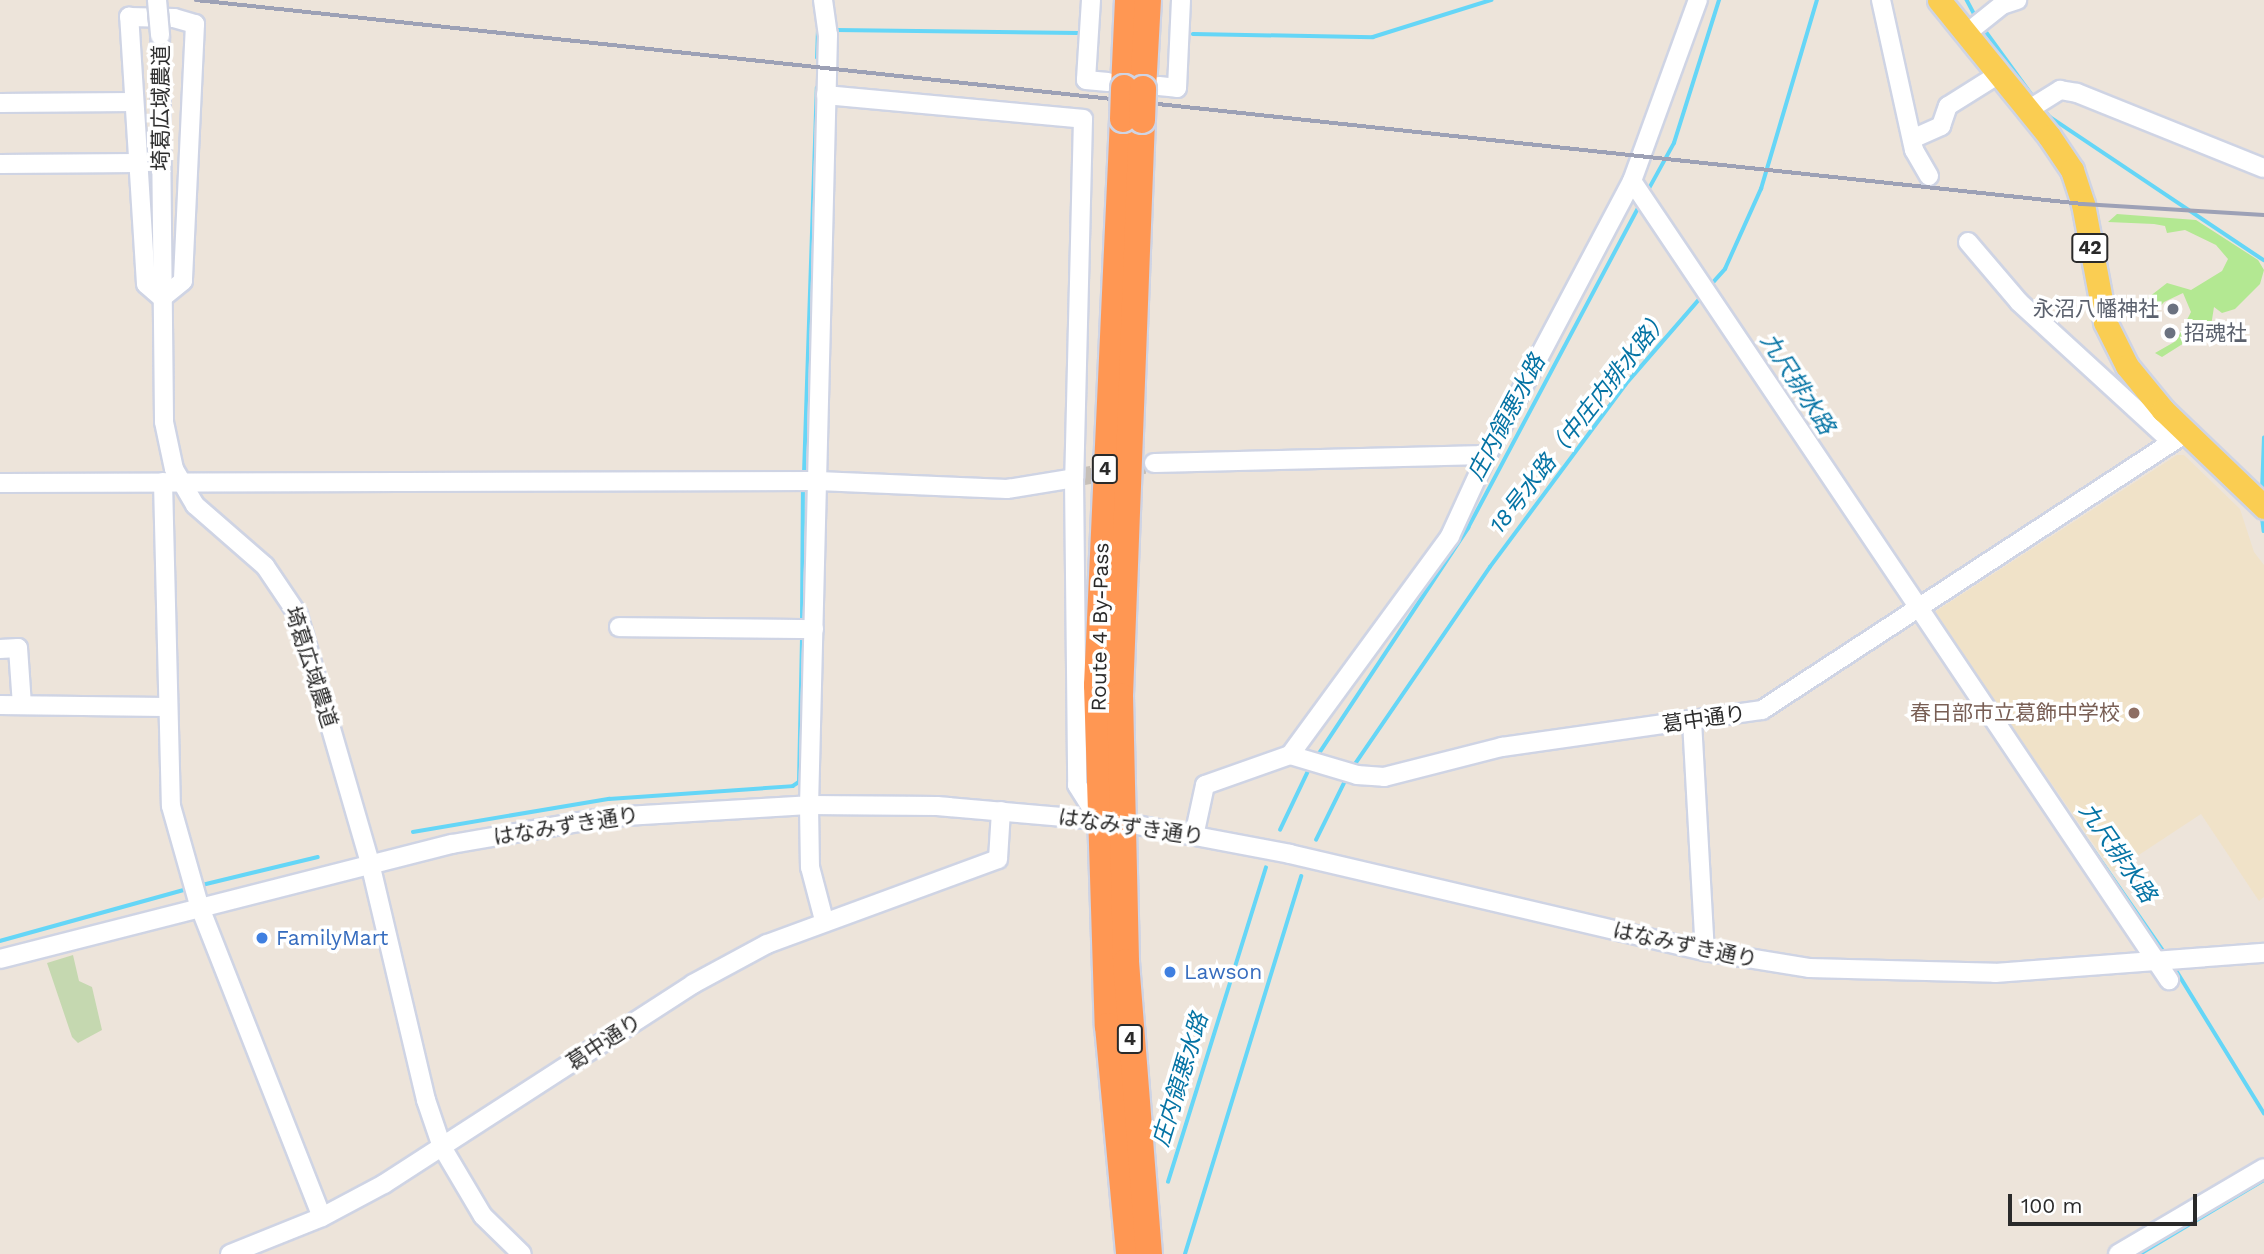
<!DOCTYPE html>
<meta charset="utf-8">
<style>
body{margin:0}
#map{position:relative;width:2264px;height:1254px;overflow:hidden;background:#ede4da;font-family:"Work Sans","Noto Sans JP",sans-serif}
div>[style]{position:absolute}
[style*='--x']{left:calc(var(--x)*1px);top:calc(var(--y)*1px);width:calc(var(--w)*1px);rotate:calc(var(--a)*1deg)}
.education>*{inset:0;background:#f0e2c8}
.green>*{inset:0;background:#b3e892}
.cemetery>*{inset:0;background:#c5d8b0}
.stream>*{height:3.5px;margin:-1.75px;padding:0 1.75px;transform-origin:1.75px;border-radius:1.75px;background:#65d6f7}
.minor-tunnel>*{height:18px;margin-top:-9px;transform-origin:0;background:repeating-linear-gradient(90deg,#c6bfb7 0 18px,transparent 0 27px)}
.roads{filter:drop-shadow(2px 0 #cfd4e4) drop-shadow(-2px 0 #cfd4e4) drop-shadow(0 2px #cfd4e4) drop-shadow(0 -2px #cfd4e4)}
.minor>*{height:18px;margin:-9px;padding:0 9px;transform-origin:9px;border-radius:9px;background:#fff}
.major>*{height:23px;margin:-11.5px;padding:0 11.5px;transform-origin:11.5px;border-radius:11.5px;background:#facd52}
.highway>*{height:26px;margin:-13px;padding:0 13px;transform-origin:13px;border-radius:13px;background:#ff9753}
.rail>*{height:3.5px;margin:-1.75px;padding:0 1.75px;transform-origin:1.75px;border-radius:1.75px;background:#9da1b6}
.bridges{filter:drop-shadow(2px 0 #cfd4e4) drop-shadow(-2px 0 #cfd4e4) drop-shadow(0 2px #cfd4e4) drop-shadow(0 -2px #cfd4e4)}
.minor-bridge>*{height:18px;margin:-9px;padding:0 9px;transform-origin:9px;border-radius:9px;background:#fff}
.highway-bridge>*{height:26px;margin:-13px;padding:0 13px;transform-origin:13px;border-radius:13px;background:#ff9753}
.dots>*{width:19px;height:19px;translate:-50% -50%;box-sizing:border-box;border:4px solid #fff;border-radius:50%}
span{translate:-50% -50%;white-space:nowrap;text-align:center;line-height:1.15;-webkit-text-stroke:7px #fff;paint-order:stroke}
.shield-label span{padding:2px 5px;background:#fff;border:2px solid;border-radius:5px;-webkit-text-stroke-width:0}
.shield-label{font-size:19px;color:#2a2a2a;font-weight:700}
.street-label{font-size:21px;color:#2a2a2a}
.worship-label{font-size:21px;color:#5b616d}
.right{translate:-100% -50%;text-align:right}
.left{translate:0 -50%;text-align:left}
.education-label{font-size:21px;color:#785e54}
.shop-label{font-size:21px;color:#366cbe}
.water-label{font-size:23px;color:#0473a4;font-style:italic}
.scale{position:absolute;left:2008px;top:1194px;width:189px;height:32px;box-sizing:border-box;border:4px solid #2a2a2a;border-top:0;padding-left:9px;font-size:21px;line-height:24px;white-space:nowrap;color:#2a2a2a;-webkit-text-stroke:5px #fff;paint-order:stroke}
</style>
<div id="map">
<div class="education">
<i style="clip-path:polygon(2177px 455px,2184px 455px,2240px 509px,2254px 552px,2264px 565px,2264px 897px,2259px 901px,2201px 814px,2113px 872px,1933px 613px)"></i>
</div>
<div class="green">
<i style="clip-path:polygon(2117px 214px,2196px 220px,2258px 260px,2264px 270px,2260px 284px,2235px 309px,2222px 313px,2214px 307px,2211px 326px,2162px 357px,2155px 353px,2176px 341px,2191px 312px,2183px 293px,2164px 302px,2154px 314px,2145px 315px,2143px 306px,2149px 297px,2167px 283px,2191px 290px,2222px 271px,2228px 259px,2216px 245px,2185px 230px,2167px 233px,2165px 226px,2154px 224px,2108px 222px)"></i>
</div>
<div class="cemetery">
<i style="clip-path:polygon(73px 955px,79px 981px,92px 987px,102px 1030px,78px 1043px,72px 1037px,47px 963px)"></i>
</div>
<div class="stream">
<i style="--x:1967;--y:0;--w:19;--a:62"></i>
<i style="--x:1982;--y:26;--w:90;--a:54"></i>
<i style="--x:836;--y:30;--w:242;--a:0.7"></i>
<i style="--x:1193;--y:34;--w:180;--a:1"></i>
<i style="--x:1373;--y:37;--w:124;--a:-17.4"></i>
<i style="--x:817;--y:58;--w:27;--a:-88"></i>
<i style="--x:2042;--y:108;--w:12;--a:48"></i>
<i style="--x:2050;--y:117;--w:257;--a:33.8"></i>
<i style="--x:1646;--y:194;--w:58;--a:-61.2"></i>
<i style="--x:1674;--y:143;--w:150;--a:-72.5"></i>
<i style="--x:1709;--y:287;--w:24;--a:-48"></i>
<i style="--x:1725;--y:269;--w:88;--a:-65.8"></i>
<i style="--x:1761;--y:189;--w:197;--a:-73.5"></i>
<i style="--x:804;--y:474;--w:386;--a:-88.1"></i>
<i style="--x:2262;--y:492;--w:54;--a:-87.9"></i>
<i style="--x:2262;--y:514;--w:17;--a:83"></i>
<i style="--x:802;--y:622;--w:134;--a:-89.6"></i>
<i style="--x:1316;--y:758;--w:276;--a:-56.5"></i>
<i style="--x:1468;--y:528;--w:368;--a:-62"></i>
<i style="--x:1353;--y:767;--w:242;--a:-55.6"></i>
<i style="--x:1490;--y:567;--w:227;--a:-53.4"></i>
<i style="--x:1625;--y:385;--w:118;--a:-49.1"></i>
<i style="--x:2050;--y:787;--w:202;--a:55.3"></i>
<i style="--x:1280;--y:830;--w:70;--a:-64.5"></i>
<i style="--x:413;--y:832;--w:199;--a:-9.6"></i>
<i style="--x:609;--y:799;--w:184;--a:-4"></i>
<i style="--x:793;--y:786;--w:7;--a:-34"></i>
<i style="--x:799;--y:782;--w:149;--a:-88.8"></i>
<i style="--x:1316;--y:840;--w:70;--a:-63.8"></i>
<i style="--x:198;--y:886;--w:123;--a:-13.6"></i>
<i style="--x:0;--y:941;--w:194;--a:-15.5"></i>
<i style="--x:2173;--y:965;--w:174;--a:58.4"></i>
<i style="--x:1168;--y:1182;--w:329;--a:-72.7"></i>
<i style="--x:1185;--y:1254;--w:395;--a:-72.9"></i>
<i style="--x:2140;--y:1254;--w:144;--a:-30.8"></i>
</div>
<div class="minor-tunnel">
<i style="--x:1074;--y:478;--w:81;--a:-10.6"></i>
</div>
<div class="roads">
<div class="minor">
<i style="--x:823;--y:0;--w:35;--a:82"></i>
<i style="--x:828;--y:35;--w:770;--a:91.41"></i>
<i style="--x:809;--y:805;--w:62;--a:89.1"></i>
<i style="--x:810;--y:867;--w:55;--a:75.2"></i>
<i style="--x:1091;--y:0;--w:80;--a:93.6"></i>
<i style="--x:1086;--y:80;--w:22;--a:5"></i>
<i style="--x:1881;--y:0;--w:154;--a:77.6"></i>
<i style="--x:1914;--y:150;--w:30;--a:60"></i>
<i style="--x:129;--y:17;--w:45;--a:1.3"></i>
<i style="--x:174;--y:18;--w:22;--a:16"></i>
<i style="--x:195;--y:24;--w:257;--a:92.7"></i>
<i style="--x:183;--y:281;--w:27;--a:141"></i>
<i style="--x:162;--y:298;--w:21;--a:-139"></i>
<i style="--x:146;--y:284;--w:268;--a:-93.6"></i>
<i style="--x:1967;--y:33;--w:45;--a:-38.7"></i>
<i style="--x:2002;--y:5;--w:16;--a:-18"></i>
<i style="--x:160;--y:36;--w:386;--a:89.4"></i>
<i style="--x:164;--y:422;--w:48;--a:78"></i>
<i style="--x:174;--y:469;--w:42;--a:59.7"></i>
<i style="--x:195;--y:505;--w:93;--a:41.1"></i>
<i style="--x:265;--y:566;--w:59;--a:56"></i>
<i style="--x:298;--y:615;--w:258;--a:73.8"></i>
<i style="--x:370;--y:863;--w:244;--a:76.7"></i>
<i style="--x:426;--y:1100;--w:50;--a:71.2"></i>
<i style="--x:442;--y:1147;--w:80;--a:59.3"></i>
<i style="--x:483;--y:1216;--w:54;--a:44.3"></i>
<i style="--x:1159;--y:86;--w:18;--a:6"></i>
<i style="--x:1177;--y:88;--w:88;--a:-87.4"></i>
<i style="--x:826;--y:95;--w:258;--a:5.3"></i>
<i style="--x:1083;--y:119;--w:359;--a:91.4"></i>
<i style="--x:1074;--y:478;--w:307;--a:89.4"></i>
<i style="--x:1077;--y:785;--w:41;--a:57.8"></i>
<i style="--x:0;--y:103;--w:134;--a:-0.4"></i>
<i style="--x:2028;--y:110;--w:38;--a:-32"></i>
<i style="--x:2060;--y:90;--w:17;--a:10"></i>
<i style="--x:2077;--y:93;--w:201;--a:21.9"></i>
<i style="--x:1912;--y:139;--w:32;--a:-24"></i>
<i style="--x:1941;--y:126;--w:21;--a:-71"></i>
<i style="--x:1948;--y:106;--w:60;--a:-32.1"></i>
<i style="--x:0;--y:164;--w:138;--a:-0.4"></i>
<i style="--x:1632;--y:181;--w:963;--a:56.1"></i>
<i style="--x:1968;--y:242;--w:79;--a:49.6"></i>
<i style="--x:2019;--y:302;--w:207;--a:42.5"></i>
<i style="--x:1154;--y:463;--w:333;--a:-1.4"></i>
<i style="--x:163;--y:482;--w:324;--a:88.6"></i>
<i style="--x:171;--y:806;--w:103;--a:74.2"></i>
<i style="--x:199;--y:905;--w:335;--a:68.5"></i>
<i style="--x:0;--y:483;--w:818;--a:-0.14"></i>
<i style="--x:818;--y:481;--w:189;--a:2.4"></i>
<i style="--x:1007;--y:489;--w:68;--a:-9.3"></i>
<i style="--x:619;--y:627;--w:195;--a:0.6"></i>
<i style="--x:0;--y:649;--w:18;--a:-3"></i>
<i style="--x:18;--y:648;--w:57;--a:86"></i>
<i style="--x:0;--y:705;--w:165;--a:0.7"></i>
<i style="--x:1692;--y:721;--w:230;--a:86.8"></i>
<i style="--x:1290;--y:755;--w:271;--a:-53.8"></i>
<i style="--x:1450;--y:536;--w:89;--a:-65.4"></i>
<i style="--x:1487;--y:455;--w:310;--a:-62.1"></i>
<i style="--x:1632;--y:181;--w:193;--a:-70"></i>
<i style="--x:1194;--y:836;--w:52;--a:-77.8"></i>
<i style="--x:1205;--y:785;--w:90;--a:-19.4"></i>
<i style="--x:1290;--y:755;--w:70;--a:16.6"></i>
<i style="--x:1357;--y:775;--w:27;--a:4"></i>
<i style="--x:1384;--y:777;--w:122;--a:-14.3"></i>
<i style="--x:1502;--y:747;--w:263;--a:-8.1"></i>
<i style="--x:1762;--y:710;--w:506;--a:-33.16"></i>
<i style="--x:0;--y:959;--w:466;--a:-14.3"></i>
<i style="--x:452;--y:844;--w:159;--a:-9.8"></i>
<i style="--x:609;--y:817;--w:200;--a:-3.4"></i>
<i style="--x:809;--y:805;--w:128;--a:0.4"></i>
<i style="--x:937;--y:806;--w:185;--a:5"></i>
<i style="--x:1121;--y:822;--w:172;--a:10.7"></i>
<i style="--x:1290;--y:854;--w:426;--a:13.2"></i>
<i style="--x:1705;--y:951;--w:105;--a:9.3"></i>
<i style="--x:1809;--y:968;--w:186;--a:1.5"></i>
<i style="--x:1995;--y:973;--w:270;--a:-4.3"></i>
<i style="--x:230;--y:1254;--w:99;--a:-21.9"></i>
<i style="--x:322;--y:1217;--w:70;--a:-28"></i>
<i style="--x:384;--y:1184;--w:368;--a:-32.9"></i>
<i style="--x:693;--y:984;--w:84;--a:-28.4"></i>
<i style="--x:767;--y:944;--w:246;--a:-20.2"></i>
<i style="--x:998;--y:859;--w:48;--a:-86.4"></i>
<i style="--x:2118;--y:1254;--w:169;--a:-30.5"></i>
</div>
<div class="major">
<i style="--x:1939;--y:0;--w:175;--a:51"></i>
<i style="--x:2049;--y:136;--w:41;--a:55.9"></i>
<i style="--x:2072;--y:170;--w:36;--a:72"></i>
<i style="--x:2083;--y:204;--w:120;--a:79.4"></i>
<i style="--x:2105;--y:322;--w:49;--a:63.4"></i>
<i style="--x:2127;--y:366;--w:57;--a:50.7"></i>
<i style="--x:2163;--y:410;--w:140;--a:43.8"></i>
</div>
<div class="highway">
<i style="--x:1124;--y:88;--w:88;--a:-87.4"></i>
<i style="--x:1143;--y:89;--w:89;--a:-86.8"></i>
<i style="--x:1123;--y:119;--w:567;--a:92.63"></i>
<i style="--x:1097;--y:685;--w:341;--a:88.2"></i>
<i style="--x:1108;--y:1026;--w:229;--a:84.7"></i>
<i style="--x:1142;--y:120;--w:576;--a:92.19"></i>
<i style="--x:1120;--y:696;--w:266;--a:88.7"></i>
<i style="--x:1126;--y:962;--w:293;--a:85.5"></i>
</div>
</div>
<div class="rail">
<i style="--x:196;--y:0;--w:1898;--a:6.17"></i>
<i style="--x:2083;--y:204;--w:181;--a:3.5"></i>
</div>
<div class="bridges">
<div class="minor-bridge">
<i style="--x:157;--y:0;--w:36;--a:85"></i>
</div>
<div class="highway-bridge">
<i style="--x:1123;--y:119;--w:31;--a:-88"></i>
<i style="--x:1142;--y:120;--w:31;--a:-88"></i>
</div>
</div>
<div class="dots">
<i style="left:2173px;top:309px;background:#6b7280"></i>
<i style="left:2170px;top:333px;background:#6b7280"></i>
<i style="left:2134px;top:713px;background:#8d6e63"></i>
<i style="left:262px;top:938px;background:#3f7fe0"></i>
<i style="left:1170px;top:972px;background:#3f7fe0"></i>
</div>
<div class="shield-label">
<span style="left:2090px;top:248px">42</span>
<span style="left:1105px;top:469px">4</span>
<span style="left:1130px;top:1039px">4</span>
</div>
<div class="street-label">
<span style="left:161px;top:108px;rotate:-90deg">埼葛広域農道</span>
<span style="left:1100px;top:627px;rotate:-89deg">Route 4 By-Pass</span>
<span style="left:311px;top:667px;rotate:72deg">埼葛広域農道</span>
<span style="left:1704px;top:719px;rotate:-8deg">葛中通り</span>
<span style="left:566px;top:826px;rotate:-9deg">はなみずき通り</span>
<span style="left:1131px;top:827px;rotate:8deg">はなみずき通り</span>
<span style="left:1685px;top:945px;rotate:12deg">はなみずき通り</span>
<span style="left:604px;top:1042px;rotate:-33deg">葛中通り</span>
</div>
<div class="worship-label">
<span class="right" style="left:2159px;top:309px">永沼八幡神社</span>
<span class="left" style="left:2184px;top:333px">招魂社</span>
</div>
<div class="education-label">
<span class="right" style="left:2120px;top:713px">春日部市立葛飾中学校</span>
</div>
<div class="shop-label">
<span class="left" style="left:276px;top:938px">FamilyMart</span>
<span class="left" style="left:1184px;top:972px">Lawson</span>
</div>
<div class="water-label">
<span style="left:1797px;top:384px;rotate:57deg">九尺排水路</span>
<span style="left:1507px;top:418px;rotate:-62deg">庄内領悪水路</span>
<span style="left:1580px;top:422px;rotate:-52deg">18号水路（中庄内排水路）</span>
<span style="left:2117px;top:853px;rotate:55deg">九尺排水路</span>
<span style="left:1181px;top:1080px;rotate:-73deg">庄内領悪水路</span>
</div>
<div class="scale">100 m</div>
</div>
